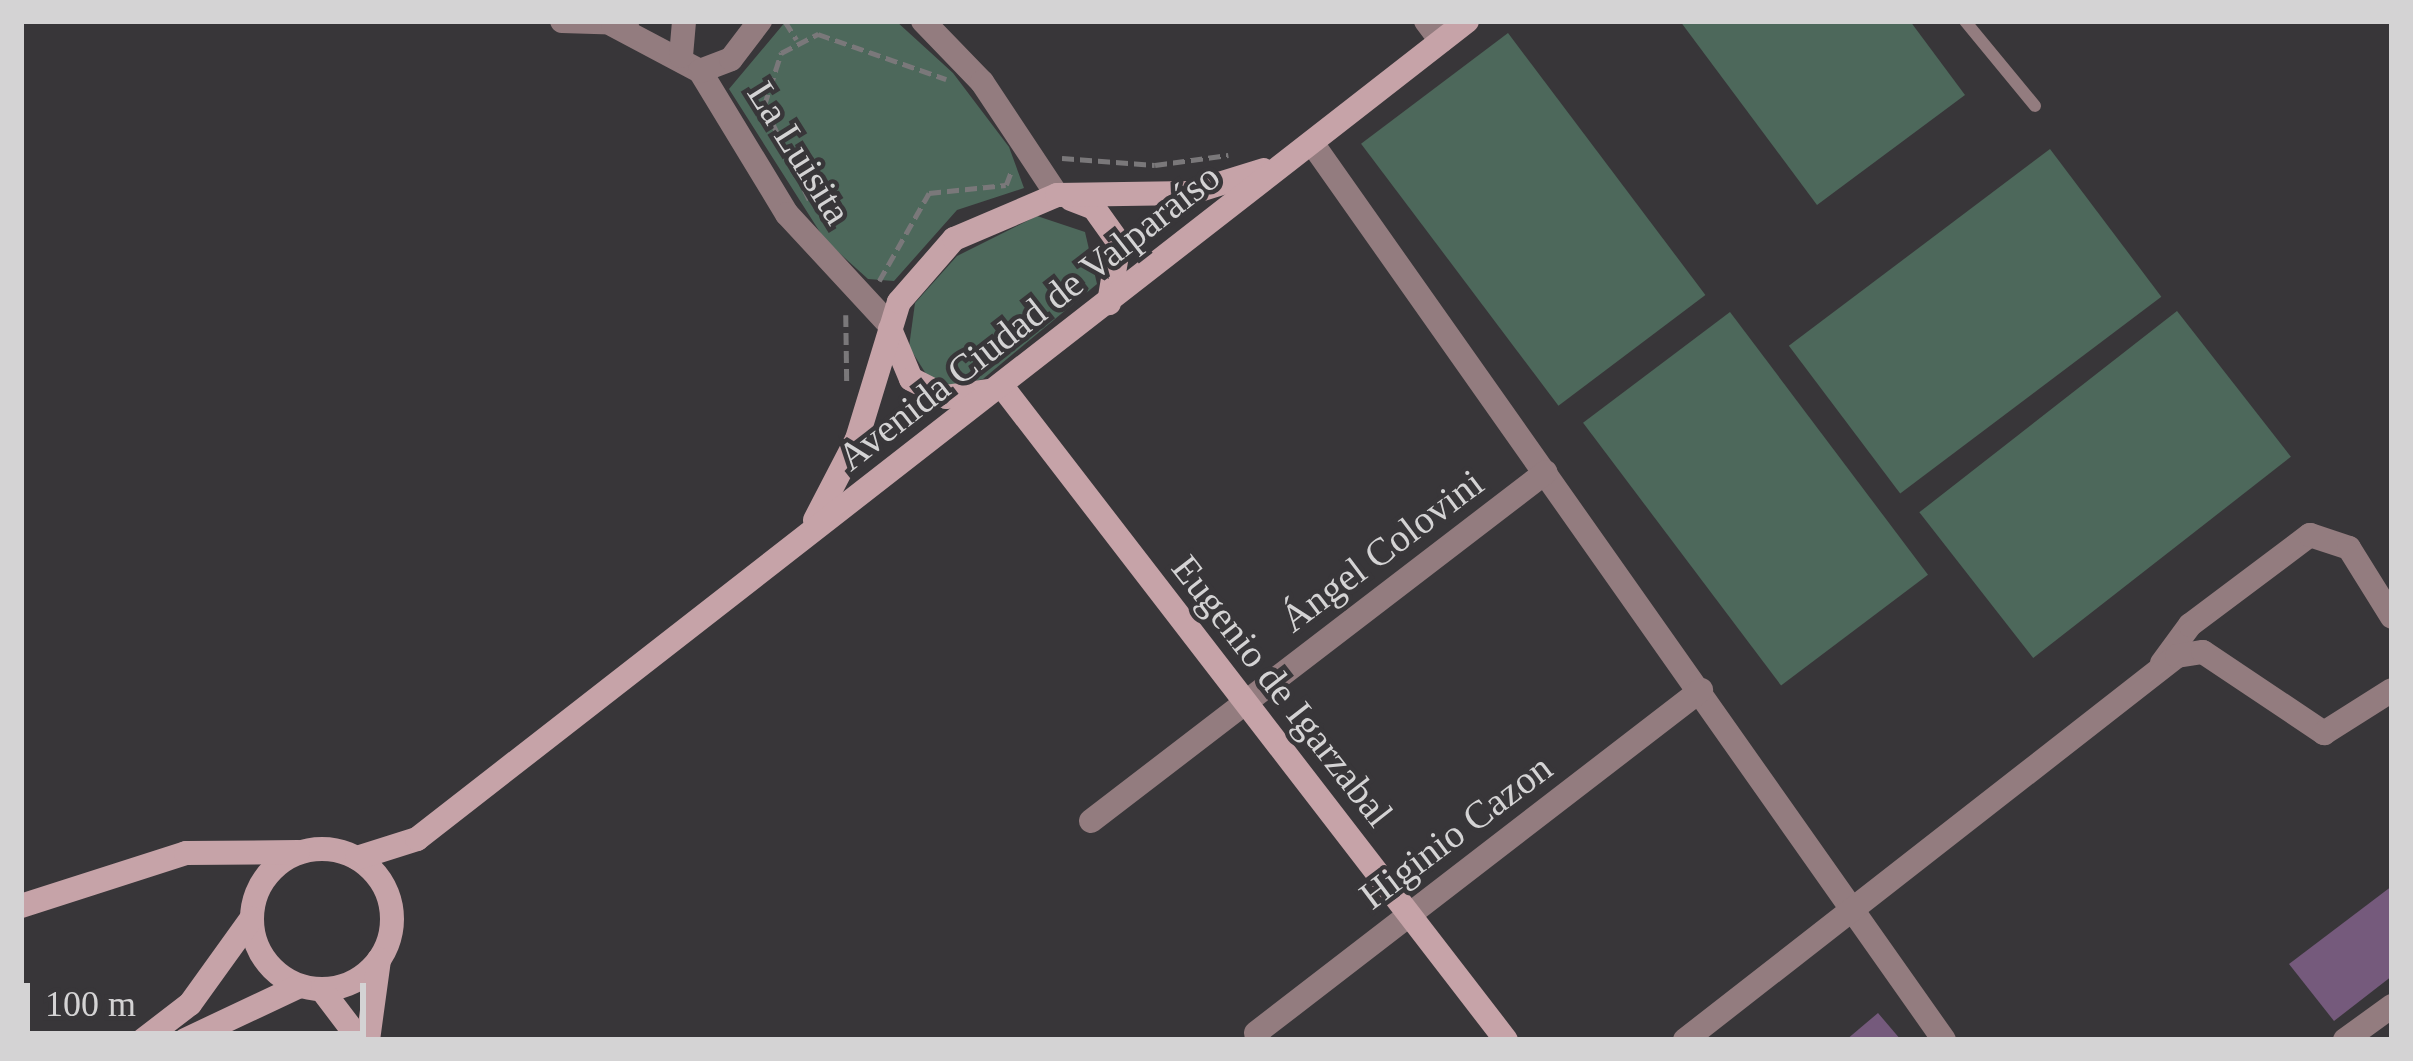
<!DOCTYPE html>
<meta charset="utf-8">
<style>
body{margin:0}
#map{position:relative;width:2413px;height:1061px;overflow:hidden;background:#383639;font-family:"Times New Roman",serif}
div>[style]{position:absolute}
[style*='--x']{left:calc(var(--x)*1px);top:calc(var(--y)*1px);width:calc(var(--w)*1px);rotate:calc(var(--a)*1deg)}
.green>*{inset:0;background:#4d685b;transform-origin:0 0}
.building>*{inset:0;background:#755a7c}
.path>*{height:4.5px;margin-top:-2.25px;transform-origin:0;background:repeating-linear-gradient(90deg,#7a787a 0 12px,transparent 0 18px)}
.lane>*{height:12px;margin:-6px;padding:0 6px;transform-origin:6px;border-radius:6px;background:#937c7f}
.street>*{height:24px;margin:-12px;padding:0 12px;transform-origin:12px;border-radius:12px;background:#937c7f}
.secondary>*{height:24px;margin:-12px;padding:0 12px;transform-origin:12px;border-radius:12px;background:#c6a3a8}
.secondary>.ring{margin:-12px;padding:0;box-sizing:content-box;background:none;border:24px solid #c6a3a8;border-radius:50%}
span{translate:-50% -50%;white-space:nowrap;text-align:center;line-height:1.15;-webkit-text-stroke:9px #383639;paint-order:stroke}
.street-label{font-size:39px;color:#d4d3d4}
.frame{position:absolute;inset:0;border:24px solid #d4d3d4;pointer-events:none}
.scale{position:absolute;left:24px;top:983px;width:342px;height:54px;box-sizing:border-box;border:6px solid #d4d3d4;border-top:0;padding-left:15px;font-size:36px;line-height:42px;white-space:nowrap;color:#d4d3d4;-webkit-text-stroke:9px #383639;paint-order:stroke}
</style>
<div id="map">
<div class="green">
<i style="clip-path:polygon(786px 21px,896px 21px,953px 73px,1009px 147px,1024px 188px,957px 210px,894px 281px,868px 279px,825px 240px,729px 89px)"></i>
<i style="clip-path:polygon(1680px 21px,1910px 21px,1965px 95px,1817px 205px)"></i>
<i style="left:1508px;top:33px;width:328px;height:184px;rotate:53deg"></i>
<i style="left:2050px;top:149px;width:185px;height:327px;rotate:53deg"></i>
<i style="clip-path:polygon(1037px 216px,1085px 232px,1097px 284px,983px 379px,952px 387px,928px 377px,909px 347px,915px 303px,957px 256px)"></i>
<i style="left:2177px;top:311px;width:185px;height:327px;rotate:52deg"></i>
<i style="left:1730px;top:312px;width:329px;height:184px;rotate:53deg"></i>
</div>
<div class="building">
<i style="clip-path:polygon(2392px 886px,2392px 976px,2334px 1021px,2289px 964px)"></i>
<i style="clip-path:polygon(1878px 1013px,1901px 1040px,1846px 1040px)"></i>
</div>
<div class="path">
<i style="--x:785;--y:21;--w:22;--a:58"></i>
<i style="--x:1062;--y:158;--w:93;--a:4.3"></i>
<i style="--x:1155;--y:165;--w:74;--a:-7.8"></i>
<i style="--x:809;--y:200;--w:104;--a:-115.6"></i>
<i style="--x:764;--y:106;--w:56;--a:-72.2"></i>
<i style="--x:781;--y:53;--w:42;--a:-27.2"></i>
<i style="--x:818;--y:34;--w:136;--a:19.4"></i>
<i style="--x:879;--y:281;--w:101;--a:-60.4"></i>
<i style="--x:929;--y:193;--w:77;--a:-5.9"></i>
<i style="--x:1006;--y:185;--w:17;--a:-69"></i>
<i style="--x:846;--y:315;--w:71;--a:89.2"></i>
</div>
<div class="lane">
<i style="--x:1965;--y:21;--w:110;--a:50.5"></i>
</div>
<div class="street">
<i style="--x:562;--y:21;--w:65;--a:1.8"></i>
<i style="--x:923;--y:21;--w:85;--a:46"></i>
<i style="--x:982;--y:82;--w:136;--a:56.4"></i>
<i style="--x:1426;--y:21;--w:25;--a:53"></i>
<i style="--x:613;--y:25;--w:98;--a:27.9"></i>
<i style="--x:700;--y:71;--w:167;--a:58.7"></i>
<i style="--x:787;--y:214;--w:149;--a:47.2"></i>
<i style="--x:681;--y:56;--w:35;--a:-85"></i>
<i style="--x:700;--y:71;--w:33;--a:-21"></i>
<i style="--x:731;--y:59;--w:48;--a:-52.7"></i>
<i style="--x:1312;--y:143;--w:1097;--a:54.83"></i>
<i style="--x:2162;--y:663;--w:47;--a:-53.6"></i>
<i style="--x:2190;--y:625;--w:150;--a:-36.9"></i>
<i style="--x:2310;--y:535;--w:41;--a:18.4"></i>
<i style="--x:2349;--y:548;--w:81;--a:58.1"></i>
<i style="--x:1091;--y:821;--w:573;--a:-37.49"></i>
<i style="--x:1256;--y:1033;--w:562;--a:-37.62"></i>
<i style="--x:1685;--y:1040;--w:624;--a:-37.97"></i>
<i style="--x:2177;--y:656;--w:26;--a:-9"></i>
<i style="--x:2203;--y:652;--w:146;--a:33.8"></i>
<i style="--x:2324;--y:733;--w:80;--a:-32.3"></i>
<i style="--x:2345;--y:1040;--w:58;--a:-35.9"></i>
</div>
<div class="secondary">
<i style="--x:1071;--y:199;--w:25;--a:21"></i>
<i style="--x:1094;--y:208;--w:43;--a:54.5"></i>
<i style="--x:1119;--y:243;--w:61;--a:99.5"></i>
<i style="--x:890;--y:329;--w:54;--a:67.2"></i>
<i style="--x:911;--y:379;--w:39;--a:27"></i>
<i style="--x:946;--y:397;--w:42;--a:-8.1"></i>
<i style="--x:1001;--y:385;--w:827;--a:52.37"></i>
<i style="--x:815;--y:520;--w:91;--a:-62.6"></i>
<i style="--x:857;--y:439;--w:143;--a:-73"></i>
<i style="--x:899;--y:302;--w:84;--a:-48.9"></i>
<i style="--x:954;--y:239;--w:112;--a:-23.1"></i>
<i style="--x:1057;--y:195;--w:133;--a:-0.9"></i>
<i style="--x:1190;--y:193;--w:77;--a:-17.3"></i>
<i class="ring" style="left:252px;top:849px;width:116px;height:116px"></i>
<i style="--x:357;--y:858;--w:63;--a:-17.6"></i>
<i style="--x:417;--y:839;--w:1331;--a:-37.92"></i>
<i style="--x:21;--y:906;--w:173;--a:-17.8"></i>
<i style="--x:186;--y:853;--w:112;--a:-0.5"></i>
<i style="--x:322;--y:990;--w:63;--a:52.8"></i>
<i style="--x:143;--y:1040;--w:59;--a:-37.5"></i>
<i style="--x:190;--y:1004;--w:105;--a:-54.3"></i>
<i style="--x:185;--y:1040;--w:127;--a:-25.2"></i>
<i style="--x:368;--y:1040;--w:81;--a:-82.2"></i>
</div>
<div class="street-label">
<span style="left:799px;top:153px;rotate:58deg">La Luisita</span>
<span style="left:1029px;top:317px;rotate:-38deg">Avenida Ciudad de Valparaíso</span>
<span style="left:1382px;top:551px;rotate:-37deg">Ángel Colovini</span>
<span style="left:1282px;top:691px;rotate:52deg">Eugenio de Igarzabal</span>
<span style="left:1456px;top:832px;rotate:-37deg">Higinio Cazon</span>
</div>
<div class="frame"></div>
<div class="scale">100 m</div>
</div>
